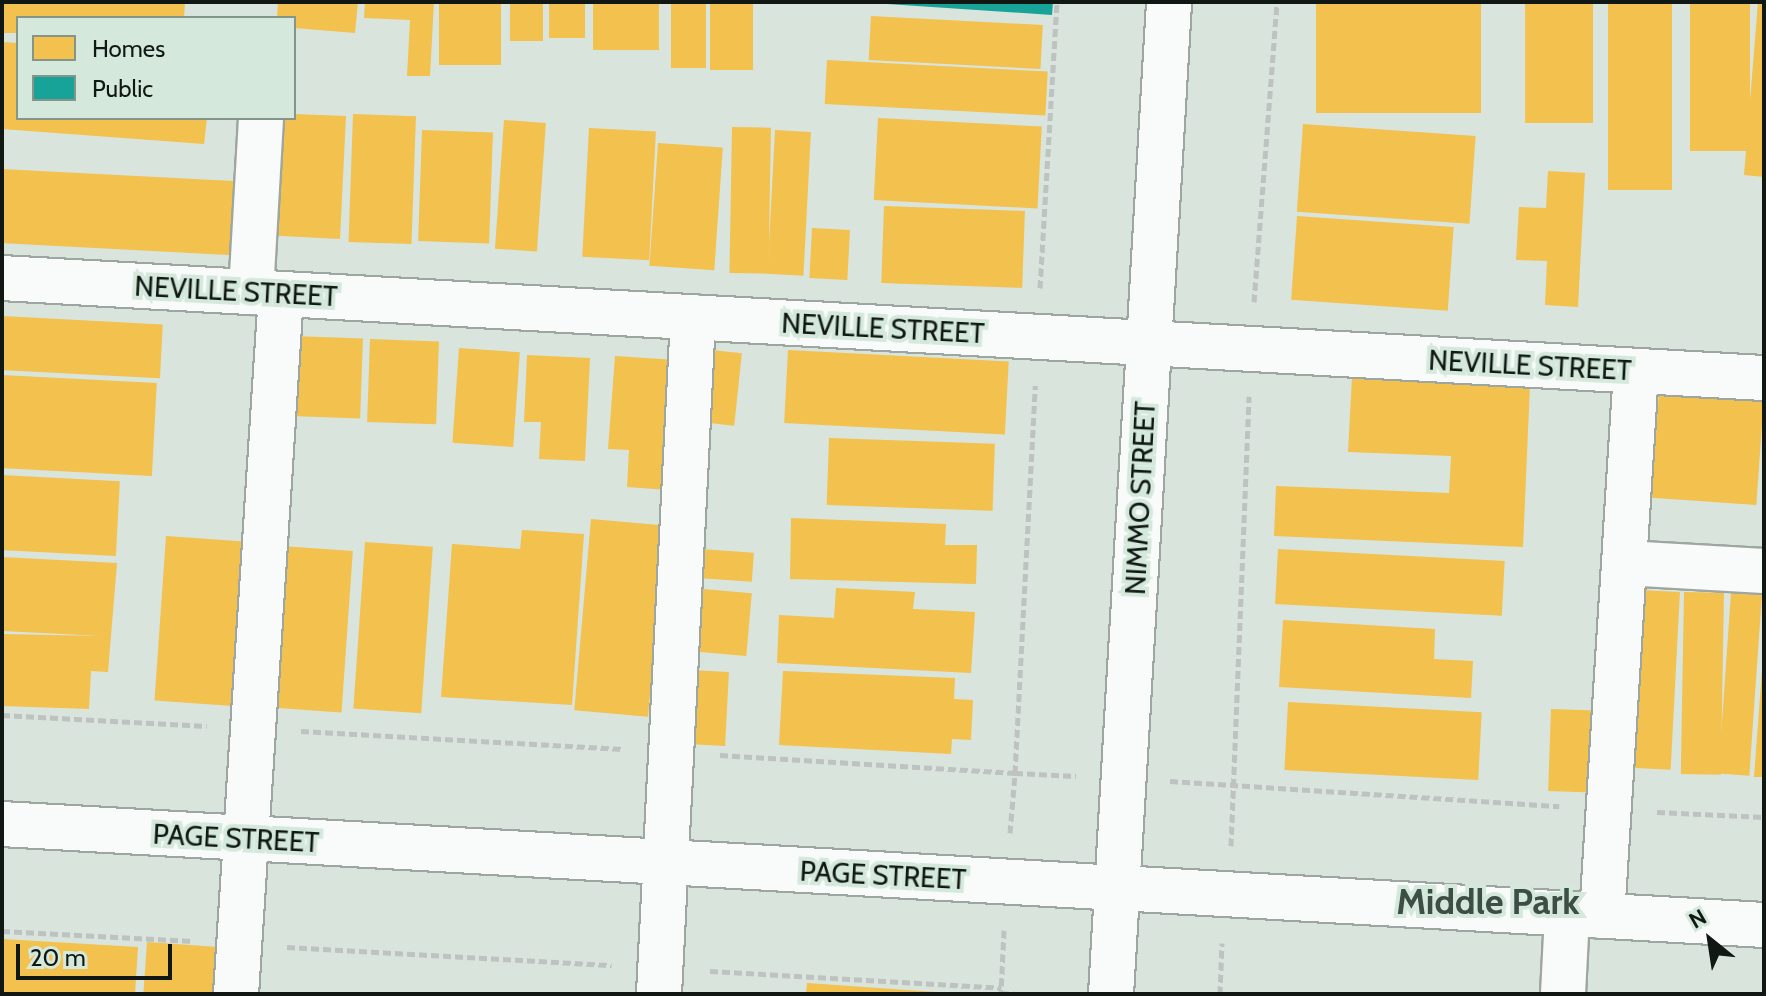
<!DOCTYPE html>
<style>
body{margin:0}
#map{position:relative;width:1766px;height:996px;overflow:hidden;background:#d9e4dd;font-family:Cabin,sans-serif}
div>[style]{position:absolute}
[style*='--x']{left:calc(var(--x)*1px);top:calc(var(--y)*1px);width:calc(var(--w)*1px);rotate:calc(var(--a)*1deg)}
.homes>*{inset:0;background:#f2c14e;transform-origin:0 0}
.public>*{inset:0;background:#17a398}
.path>*{height:5px;margin-top:-2.5px;transform-origin:0;background:repeating-linear-gradient(90deg,#bec2c0 0 8px,transparent 0 12px)}
.roads{filter:drop-shadow(2px 0 #9ea6a1) drop-shadow(-2px 0 #9ea6a1) drop-shadow(0 2px #9ea6a1) drop-shadow(0 -2px #9ea6a1)}
.minor>*{height:44px;margin:-22px;padding:0 22px;transform-origin:22px;border-radius:22px;background:#f9fbfa}
span{translate:-50% -50%;white-space:nowrap;text-align:center;line-height:1.15;-webkit-text-stroke:8px #d4e9dc;paint-order:stroke}
.street-label{font-size:28px;color:#111814}
.district-label{font-size:36px;color:#3d4e44;font-weight:700}
.frame{position:absolute;inset:0;border:4px solid #111814;pointer-events:none}
.legend{position:absolute;left:16px;top:16px;width:280px;height:104px;box-sizing:border-box;background:#d4e9dc;border:2px solid #86958c;margin:0;padding:10px 14px;list-style:none;font-size:24px;color:#111814}
.legend li{display:flex;align-items:center;gap:16px;height:40px}
.legend b{width:40px;border:2px solid #86958c}
.north{position:absolute;left:1670px;top:900px;width:80px;height:80px;-webkit-text-stroke:6px #d4e9dc;paint-order:stroke;rotate:330deg;font-size:22px;font-weight:700;line-height:32px;text-align:center;color:#111814}
.north::after{content:'';display:block;margin:auto;width:28px;height:36px;background:#111814;clip-path:polygon(50% 0,100% 100%,50% 72%,0 100%)}
.scale{position:absolute;left:16px;top:944px;width:156px;height:36px;box-sizing:border-box;border:4px solid #111814;border-top:0;padding-left:10px;font-size:24px;line-height:28px;white-space:nowrap;color:#111814;-webkit-text-stroke:6px #d4e9dc;paint-order:stroke}
</style>
<div id="map">
<div class="homes">
<i style="clip-path:polygon(2px 2px,185px 2px,184px 18px,18px 18px,18px 33px,2px 33px)"></i>
<i style="clip-path:polygon(278px 2px,358px 2px,355px 33px,294px 28px,294px 18px,277px 18px)"></i>
<i style="clip-path:polygon(365px 2px,434px 2px,430px 76px,407px 76px,410px 20px,364px 18px)"></i>
<i style="left:439px;top:2px;width:62px;height:63px"></i>
<i style="left:510px;top:2px;width:33px;height:39px"></i>
<i style="left:549px;top:2px;width:36px;height:36px"></i>
<i style="left:593px;top:2px;width:66px;height:48px"></i>
<i style="left:671px;top:2px;width:35px;height:66px"></i>
<i style="left:710px;top:2px;width:43px;height:68px"></i>
<i style="left:1316px;top:2px;width:165px;height:111px"></i>
<i style="left:1525px;top:2px;width:68px;height:121px"></i>
<i style="left:1608px;top:2px;width:64px;height:188px"></i>
<i style="left:1690px;top:2px;width:60px;height:149px"></i>
<i style="clip-path:polygon(1758px 2px,1764px 2px,1764px 177px,1744px 175px)"></i>
<i style="left:871px;top:16px;width:172px;height:44px;rotate:3deg"></i>
<i style="clip-path:polygon(2px 42px,18px 43px,18px 118px,207px 118px,204px 144px,2px 129px)"></i>
<i style="left:827px;top:60px;width:221px;height:44px;rotate:3deg"></i>
<i style="clip-path:polygon(294px 114px,346px 116px,340px 239px,262px 235px,267px 118px,294px 118px)"></i>
<i style="left:353px;top:114px;width:63px;height:128px;rotate:2deg"></i>
<i style="left:878px;top:118px;width:164px;height:82px;rotate:3deg"></i>
<i style="left:504px;top:120px;width:42px;height:129px;rotate:4deg"></i>
<i style="left:1303px;top:124px;width:173px;height:88px;rotate:4deg"></i>
<i style="left:732px;top:127px;width:39px;height:146px;rotate:1deg"></i>
<i style="left:589px;top:128px;width:67px;height:129px;rotate:3deg"></i>
<i style="left:422px;top:130px;width:71px;height:111px;rotate:2deg"></i>
<i style="left:775px;top:130px;width:36px;height:144px;rotate:3deg"></i>
<i style="left:658px;top:143px;width:65px;height:123px;rotate:4deg"></i>
<i style="left:2px;top:169px;width:236px;height:74px;rotate:3deg"></i>
<i style="clip-path:polygon(1548px 171px,1585px 173px,1578px 307px,1545px 305px,1547px 261px,1516px 260px,1519px 207px,1546px 208px)"></i>
<i style="left:884px;top:206px;width:141px;height:77px;rotate:2deg"></i>
<i style="left:1297px;top:216px;width:157px;height:84px;rotate:4deg"></i>
<i style="left:812px;top:228px;width:38px;height:50px;rotate:3deg"></i>
<i style="left:2px;top:316px;width:161px;height:54px;rotate:3deg"></i>
<i style="left:293px;top:336px;width:70px;height:80px;rotate:2deg"></i>
<i style="left:370px;top:339px;width:69px;height:83px;rotate:2deg"></i>
<i style="left:459px;top:348px;width:61px;height:95px;rotate:4deg"></i>
<i style="left:712px;top:350px;width:30px;height:73px;rotate:6deg"></i>
<i style="left:788px;top:350px;width:221px;height:73px;rotate:3deg"></i>
<i style="clip-path:polygon(527px 355px,590px 358px,585px 461px,539px 459px,541px 422px,524px 422px)"></i>
<i style="clip-path:polygon(615px 356px,677px 360px,668px 490px,627px 487px,629px 450px,608px 449px)"></i>
<i style="left:2px;top:375px;width:155px;height:93px;rotate:3deg"></i>
<i style="clip-path:polygon(1352px 377px,1530px 385px,1523px 547px,1274px 536px,1276px 486px,1449px 493px,1451px 456px,1348px 452px)"></i>
<i style="left:1659px;top:392px;width:105px;height:106px;rotate:4deg"></i>
<i style="left:829px;top:438px;width:166px;height:67px;rotate:2deg"></i>
<i style="left:2px;top:475px;width:118px;height:75px;rotate:3deg"></i>
<i style="clip-path:polygon(791px 518px,946px 524px,945px 545px,977px 545px,976px 584px,790px 579px)"></i>
<i style="left:591px;top:519px;width:74px;height:192px;rotate:5deg"></i>
<i style="clip-path:polygon(522px 530px,584px 534px,572px 705px,441px 697px,452px 544px,520px 549px)"></i>
<i style="left:166px;top:536px;width:82px;height:165px;rotate:4deg"></i>
<i style="left:365px;top:542px;width:68px;height:167px;rotate:4deg"></i>
<i style="left:282px;top:546px;width:71px;height:162px;rotate:4deg"></i>
<i style="left:700px;top:549px;width:54px;height:29px;rotate:4deg"></i>
<i style="left:1278px;top:549px;width:227px;height:55px;rotate:3deg"></i>
<i style="clip-path:polygon(2px 557px,117px 563px,108px 672px,91px 671px,89px 709px,2px 706px,2px 634px,102px 636px,2px 631px)"></i>
<i style="clip-path:polygon(836px 588px,915px 592px,913px 609px,975px 612px,971px 673px,777px 663px,779px 615px,834px 618px)"></i>
<i style="left:703px;top:589px;width:49px;height:63px;rotate:5deg"></i>
<i style="left:1640px;top:590px;width:40px;height:178px;rotate:3deg"></i>
<i style="left:1684px;top:592px;width:40px;height:182px;rotate:1deg"></i>
<i style="left:1731px;top:593px;width:31px;height:181px;rotate:4deg"></i>
<i style="clip-path:polygon(1283px 620px,1435px 629px,1434px 659px,1473px 661px,1471px 698px,1279px 687px)"></i>
<i style="left:691px;top:670px;width:38px;height:74px;rotate:3deg"></i>
<i style="clip-path:polygon(1762px 670px,1764px 670px,1764px 777px,1754px 777px)"></i>
<i style="clip-path:polygon(783px 671px,955px 678px,954px 699px,973px 700px,971px 740px,952px 739px,951px 754px,779px 745px)"></i>
<i style="left:1288px;top:702px;width:194px;height:68px;rotate:3deg"></i>
<i style="left:1551px;top:709px;width:52px;height:82px;rotate:2deg"></i>
<i style="clip-path:polygon(2px 939px,138px 947px,135px 994px,2px 994px)"></i>
<i style="left:147px;top:942px;width:79px;height:52px;rotate:4deg"></i>
<i style="clip-path:polygon(807px 983px,936px 992px,936px 994px,806px 994px)"></i>
</div>
<div class="public">
<i style="clip-path:polygon(857px 2px,1053px 2px,1052px 15px)"></i>
</div>
<div class="path">
<i style="--x:1040;--y:288;--w:287;--a:-86.6"></i>
<i style="--x:1254;--y:302;--w:301;--a:-85.6"></i>
<i style="--x:2;--y:715;--w:205;--a:3.1"></i>
<i style="--x:301;--y:731;--w:322;--a:3.2"></i>
<i style="--x:720;--y:755;--w:296;--a:3.5"></i>
<i style="--x:1015;--y:773;--w:388;--a:-87"></i>
<i style="--x:1170;--y:781;--w:390;--a:3.7"></i>
<i style="--x:1657;--y:812;--w:107;--a:2.7"></i>
<i style="--x:1010;--y:833;--w:60;--a:-85.2"></i>
<i style="--x:1015;--y:773;--w:61;--a:2.8"></i>
<i style="--x:1231;--y:846;--w:450;--a:-87.7"></i>
<i style="--x:1004;--y:930;--w:63;--a:92.7"></i>
<i style="--x:1001;--y:993;--w:19;--a:3"></i>
<i style="--x:2;--y:931;--w:191;--a:3"></i>
<i style="--x:287;--y:947;--w:325;--a:3.2"></i>
<i style="--x:710;--y:971;--w:292;--a:3.3"></i>
<i style="--x:1220;--y:994;--w:51;--a:-87.8"></i>
</div>
<div class="roads">
<div class="minor">
<i style="--x:2;--y:278;--w:1765;--a:3.25"></i>
<i style="--x:251;--y:292;--w:174;--a:-86.7"></i>
<i style="--x:1625;--y:563;--w:139;--a:3.3"></i>
<i style="--x:2;--y:824;--w:1765;--a:3.28"></i>
<i style="--x:1602;--y:916;--w:546;--a:-86.43"></i>
<i style="--x:236;--y:994;--w:701;--a:-86.32"></i>
<i style="--x:659;--y:994;--w:678;--a:-87.12"></i>
<i style="--x:1111;--y:994;--w:994;--a:-86.65"></i>
<i style="--x:1563;--y:994;--w:80;--a:-87.1"></i>
</div>
</div>
<div class="street-label">
<span style="left:236px;top:291px;rotate:3deg">NEVILLE STREET</span>
<span style="left:883px;top:328px;rotate:3deg">NEVILLE STREET</span>
<span style="left:1530px;top:365px;rotate:3deg">NEVILLE STREET</span>
<span style="left:1140px;top:498px;rotate:-87deg">NIMMO STREET</span>
<span style="left:236px;top:838px;rotate:3deg">PAGE STREET</span>
<span style="left:883px;top:875px;rotate:3deg">PAGE STREET</span>
</div>
<div class="district-label">
<span style="left:1488px;top:902px">Middle Park</span>
</div>
<div class="frame"></div>
<ul class="legend">
<li><b style="height:22px;background:#f2c14e"></b>Homes</li>
<li><b style="height:22px;background:#17a398"></b>Public</li>
</ul>
<div class="north">N</div>
<div class="scale">20 m</div>
</div>
